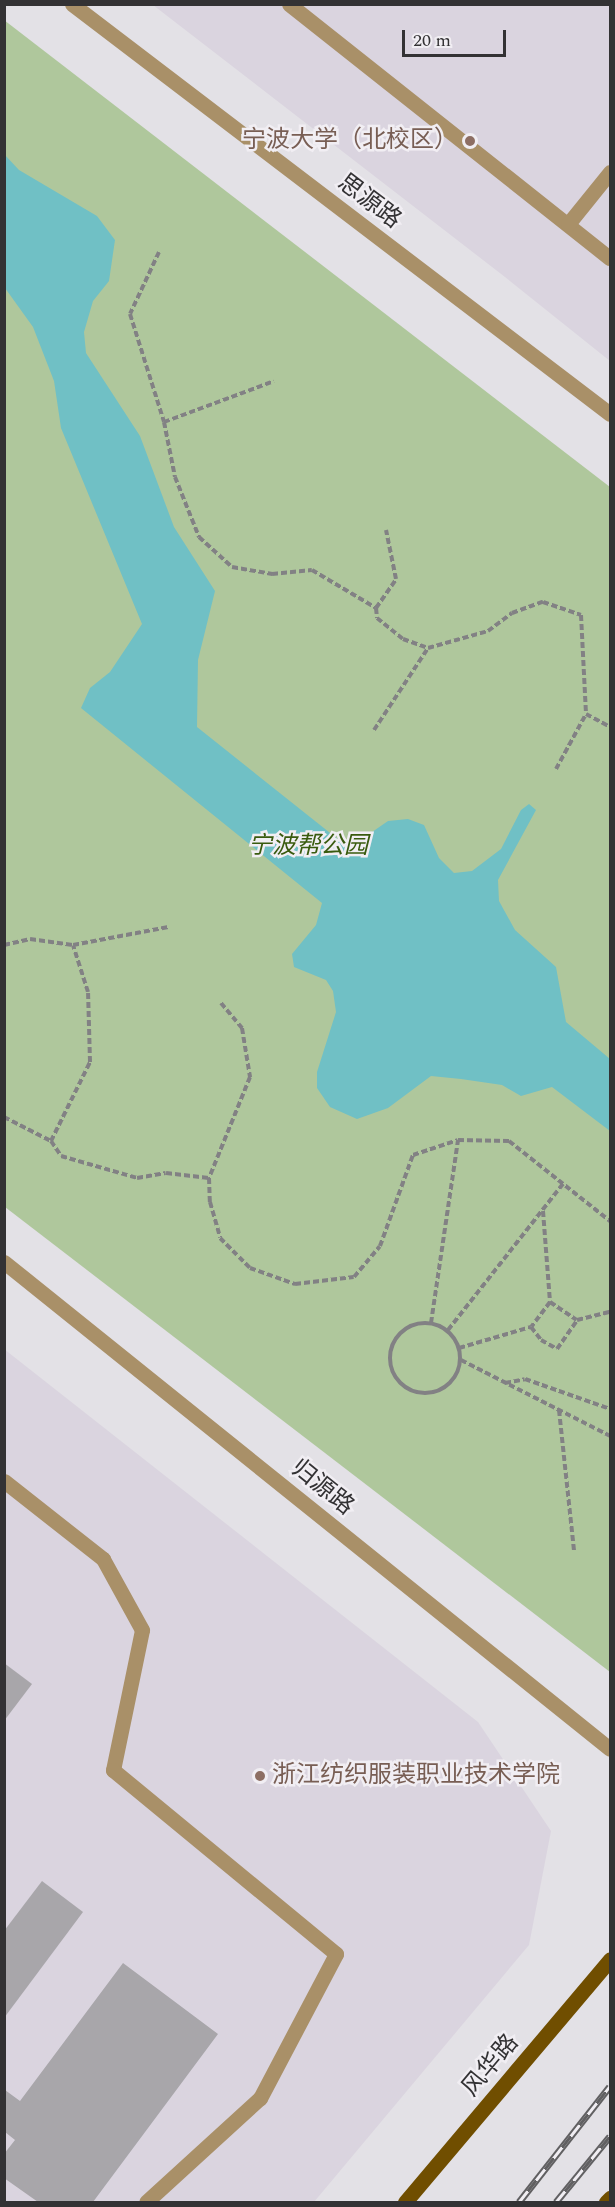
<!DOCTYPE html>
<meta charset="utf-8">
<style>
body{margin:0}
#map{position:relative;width:615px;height:2207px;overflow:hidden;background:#e3e1e6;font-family:Spectral,"Noto Sans SC",serif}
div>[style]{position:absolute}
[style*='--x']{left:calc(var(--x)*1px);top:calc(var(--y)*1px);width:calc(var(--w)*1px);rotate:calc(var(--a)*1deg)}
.built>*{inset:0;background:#dad4df}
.green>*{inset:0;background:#afc79c}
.water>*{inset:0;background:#70c0c5}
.building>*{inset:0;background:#a8a6aa}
.path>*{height:4px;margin-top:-2px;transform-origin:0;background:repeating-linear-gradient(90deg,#828184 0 6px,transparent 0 9px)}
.path>.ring{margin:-2px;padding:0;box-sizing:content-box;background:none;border:4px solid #828184;border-radius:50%}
.service>*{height:15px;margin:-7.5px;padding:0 7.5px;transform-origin:7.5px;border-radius:7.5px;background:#a99068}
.tertiary>*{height:15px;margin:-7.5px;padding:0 7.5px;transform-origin:7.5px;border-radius:7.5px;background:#a99068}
.primary>*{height:15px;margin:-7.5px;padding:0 7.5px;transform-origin:7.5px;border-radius:7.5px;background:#704e00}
.rail>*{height:7px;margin-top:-3.5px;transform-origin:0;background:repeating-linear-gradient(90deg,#f1eef3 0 14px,#616062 0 28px);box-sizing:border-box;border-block:2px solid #616062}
.dots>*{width:16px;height:16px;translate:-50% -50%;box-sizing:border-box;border:3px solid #f1eef3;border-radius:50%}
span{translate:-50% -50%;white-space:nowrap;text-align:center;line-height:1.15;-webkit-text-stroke:5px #f1eef3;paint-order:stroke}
.education-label{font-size:24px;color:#785e54}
.right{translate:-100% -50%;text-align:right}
.left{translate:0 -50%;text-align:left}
.street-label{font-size:24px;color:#333234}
.park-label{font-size:24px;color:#395b0e;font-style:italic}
.frame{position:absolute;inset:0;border:6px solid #333234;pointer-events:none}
.scale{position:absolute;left:402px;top:30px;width:104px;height:27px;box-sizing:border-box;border:3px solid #333234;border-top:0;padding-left:8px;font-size:18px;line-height:21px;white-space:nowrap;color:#333234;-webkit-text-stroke:4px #f1eef3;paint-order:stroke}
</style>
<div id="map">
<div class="built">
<i style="clip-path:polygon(153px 5px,610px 5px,610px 361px,505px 277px)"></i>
<i style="clip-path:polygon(4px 1349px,478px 1722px,551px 1831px,529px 1945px,314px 2202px,5px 2202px)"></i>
</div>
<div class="green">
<i style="clip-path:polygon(4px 20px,610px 487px,610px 1672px,5px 1207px)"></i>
</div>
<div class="water">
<i style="clip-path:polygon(4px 154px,19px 170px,97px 216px,115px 240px,109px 281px,93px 301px,84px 332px,86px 353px,140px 436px,174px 527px,215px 591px,198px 660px,197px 727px,349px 848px,388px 821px,408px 819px,424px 825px,439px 858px,454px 873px,472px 871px,501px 849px,521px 810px,529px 804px,536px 810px,498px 880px,499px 901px,515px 930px,556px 967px,566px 1022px,610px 1059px,610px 1131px,552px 1087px,521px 1096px,502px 1085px,461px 1079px,431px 1076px,388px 1108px,357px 1119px,330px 1107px,317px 1088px,317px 1072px,336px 1012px,333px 991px,326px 980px,294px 967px,292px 954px,316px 925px,322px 903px,81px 708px,90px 688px,110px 672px,142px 624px,61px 428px,54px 381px,33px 327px,5px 288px)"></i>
</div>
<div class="building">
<i style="clip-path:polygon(4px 1663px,32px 1684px,4px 1721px)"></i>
<i style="clip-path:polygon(42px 1881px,83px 1912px,4px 2018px,4px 1931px)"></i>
<i style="clip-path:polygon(123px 1963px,218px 2034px,93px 2202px,38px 2202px,4px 2178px,4px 2154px,15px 2140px,5px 2132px,5px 2090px,20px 2101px)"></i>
</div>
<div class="path">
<i style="--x:159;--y:252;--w:68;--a:115.1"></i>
<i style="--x:130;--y:314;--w:113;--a:72.5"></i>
<i style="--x:164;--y:422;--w:56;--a:78.7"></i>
<i style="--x:175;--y:477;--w:65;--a:68.2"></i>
<i style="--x:199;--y:537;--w:45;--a:42.3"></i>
<i style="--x:232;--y:567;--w:41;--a:9.9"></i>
<i style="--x:272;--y:574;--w:40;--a:-5.7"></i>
<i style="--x:312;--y:570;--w:74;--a:30.7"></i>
<i style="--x:376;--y:608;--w:35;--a:-55"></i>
<i style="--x:396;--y:579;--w:50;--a:-101.5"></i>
<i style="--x:164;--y:422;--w:117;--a:-20.4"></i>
<i style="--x:376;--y:608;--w:10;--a:84"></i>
<i style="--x:377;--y:618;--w:33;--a:39"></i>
<i style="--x:403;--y:639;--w:27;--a:20"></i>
<i style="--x:428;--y:648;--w:62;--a:-15.8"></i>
<i style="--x:488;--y:631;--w:30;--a:-37"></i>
<i style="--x:512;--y:613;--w:33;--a:-20"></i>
<i style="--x:543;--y:602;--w:40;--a:18.9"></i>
<i style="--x:581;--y:615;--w:99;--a:87.1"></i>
<i style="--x:586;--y:714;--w:27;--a:28"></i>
<i style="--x:374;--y:730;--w:98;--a:-56.6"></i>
<i style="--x:556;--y:769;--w:63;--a:-61.4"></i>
<i style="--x:4;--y:945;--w:27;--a:-13"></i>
<i style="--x:30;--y:939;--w:43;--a:7.9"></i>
<i style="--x:73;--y:945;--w:97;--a:-10.7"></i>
<i style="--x:221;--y:1003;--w:33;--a:50"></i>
<i style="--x:242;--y:1028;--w:50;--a:80.7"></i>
<i style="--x:250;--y:1077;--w:109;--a:112.1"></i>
<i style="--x:209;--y:1178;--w:24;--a:88"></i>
<i style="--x:210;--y:1202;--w:37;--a:74"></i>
<i style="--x:220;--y:1238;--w:42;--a:45"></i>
<i style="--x:250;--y:1268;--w:48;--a:19.6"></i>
<i style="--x:295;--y:1284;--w:59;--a:-6.8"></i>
<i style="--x:354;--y:1277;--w:40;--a:-50"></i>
<i style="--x:380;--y:1246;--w:97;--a:-70.1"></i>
<i style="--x:413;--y:1155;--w:47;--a:-18.4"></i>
<i style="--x:458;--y:1140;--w:51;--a:1.1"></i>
<i style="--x:509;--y:1141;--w:129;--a:38.4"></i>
<i style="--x:4;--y:1117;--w:53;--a:27.1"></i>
<i style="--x:51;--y:1141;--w:88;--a:-63.7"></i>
<i style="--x:90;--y:1062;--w:70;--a:-91.6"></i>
<i style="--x:88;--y:992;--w:49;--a:-107.7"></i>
<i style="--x:51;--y:1141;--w:18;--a:56"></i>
<i style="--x:61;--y:1156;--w:79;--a:16.1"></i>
<i style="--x:137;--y:1178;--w:29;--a:-10"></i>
<i style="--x:166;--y:1173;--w:43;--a:6.6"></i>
<i style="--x:543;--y:1211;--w:91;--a:85.6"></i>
<i style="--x:550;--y:1302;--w:32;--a:34"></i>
<i style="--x:577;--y:1320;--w:34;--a:-14"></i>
<i style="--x:550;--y:1302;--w:31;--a:127"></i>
<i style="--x:531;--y:1327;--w:16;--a:52"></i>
<i style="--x:541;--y:1340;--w:18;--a:29"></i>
<i style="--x:557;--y:1349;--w:35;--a:-55"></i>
<i class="ring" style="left:390px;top:1323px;width:66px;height:66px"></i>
<i style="--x:431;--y:1323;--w:185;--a:-81.6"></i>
<i style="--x:448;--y:1330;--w:186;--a:-51.8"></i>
<i style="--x:459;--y:1348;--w:75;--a:-16.3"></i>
<i style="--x:461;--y:1360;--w:167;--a:27"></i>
<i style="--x:505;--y:1383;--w:20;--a:-11"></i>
<i style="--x:525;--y:1379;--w:90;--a:19.4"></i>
<i style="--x:559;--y:1410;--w:142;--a:83.9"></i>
</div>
<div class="service">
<i style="--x:289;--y:4;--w:409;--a:38.4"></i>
<i style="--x:568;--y:224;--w:67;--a:-51.1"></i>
<i style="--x:4;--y:1481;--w:126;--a:38.2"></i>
<i style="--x:103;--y:1559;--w:81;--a:61.2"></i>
<i style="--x:142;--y:1630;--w:143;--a:101.7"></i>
<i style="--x:113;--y:1770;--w:289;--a:39.5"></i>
<i style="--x:336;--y:1954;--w:163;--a:117.8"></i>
<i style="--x:260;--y:2098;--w:154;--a:137.6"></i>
</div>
<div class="tertiary">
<i style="--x:72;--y:4;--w:676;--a:37.31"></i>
<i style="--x:4;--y:1262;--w:777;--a:38.79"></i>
</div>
<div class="primary">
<i style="--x:405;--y:2202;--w:318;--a:-49.8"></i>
<i style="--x:606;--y:2202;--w:6;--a:-45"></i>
</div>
<div class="rail">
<i style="--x:519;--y:2202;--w:147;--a:-51.9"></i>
<i style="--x:556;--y:2202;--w:85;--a:-50.7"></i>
</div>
<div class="dots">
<i style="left:470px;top:141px;background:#8d6e63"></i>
<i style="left:260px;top:1776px;background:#8d6e63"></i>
</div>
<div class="education-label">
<span class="right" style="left:458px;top:141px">宁波大学（北校区）</span>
<span class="left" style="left:272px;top:1776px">浙江纺织服装职业技术学院</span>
</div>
<div class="street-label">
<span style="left:369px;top:202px;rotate:37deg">思源路</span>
<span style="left:322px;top:1488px;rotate:39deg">归源路</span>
<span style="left:491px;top:2066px;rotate:-50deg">风华路</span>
</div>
<div class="park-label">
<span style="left:308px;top:847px">宁波帮公园</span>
</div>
<div class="frame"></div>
<div class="scale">20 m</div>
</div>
